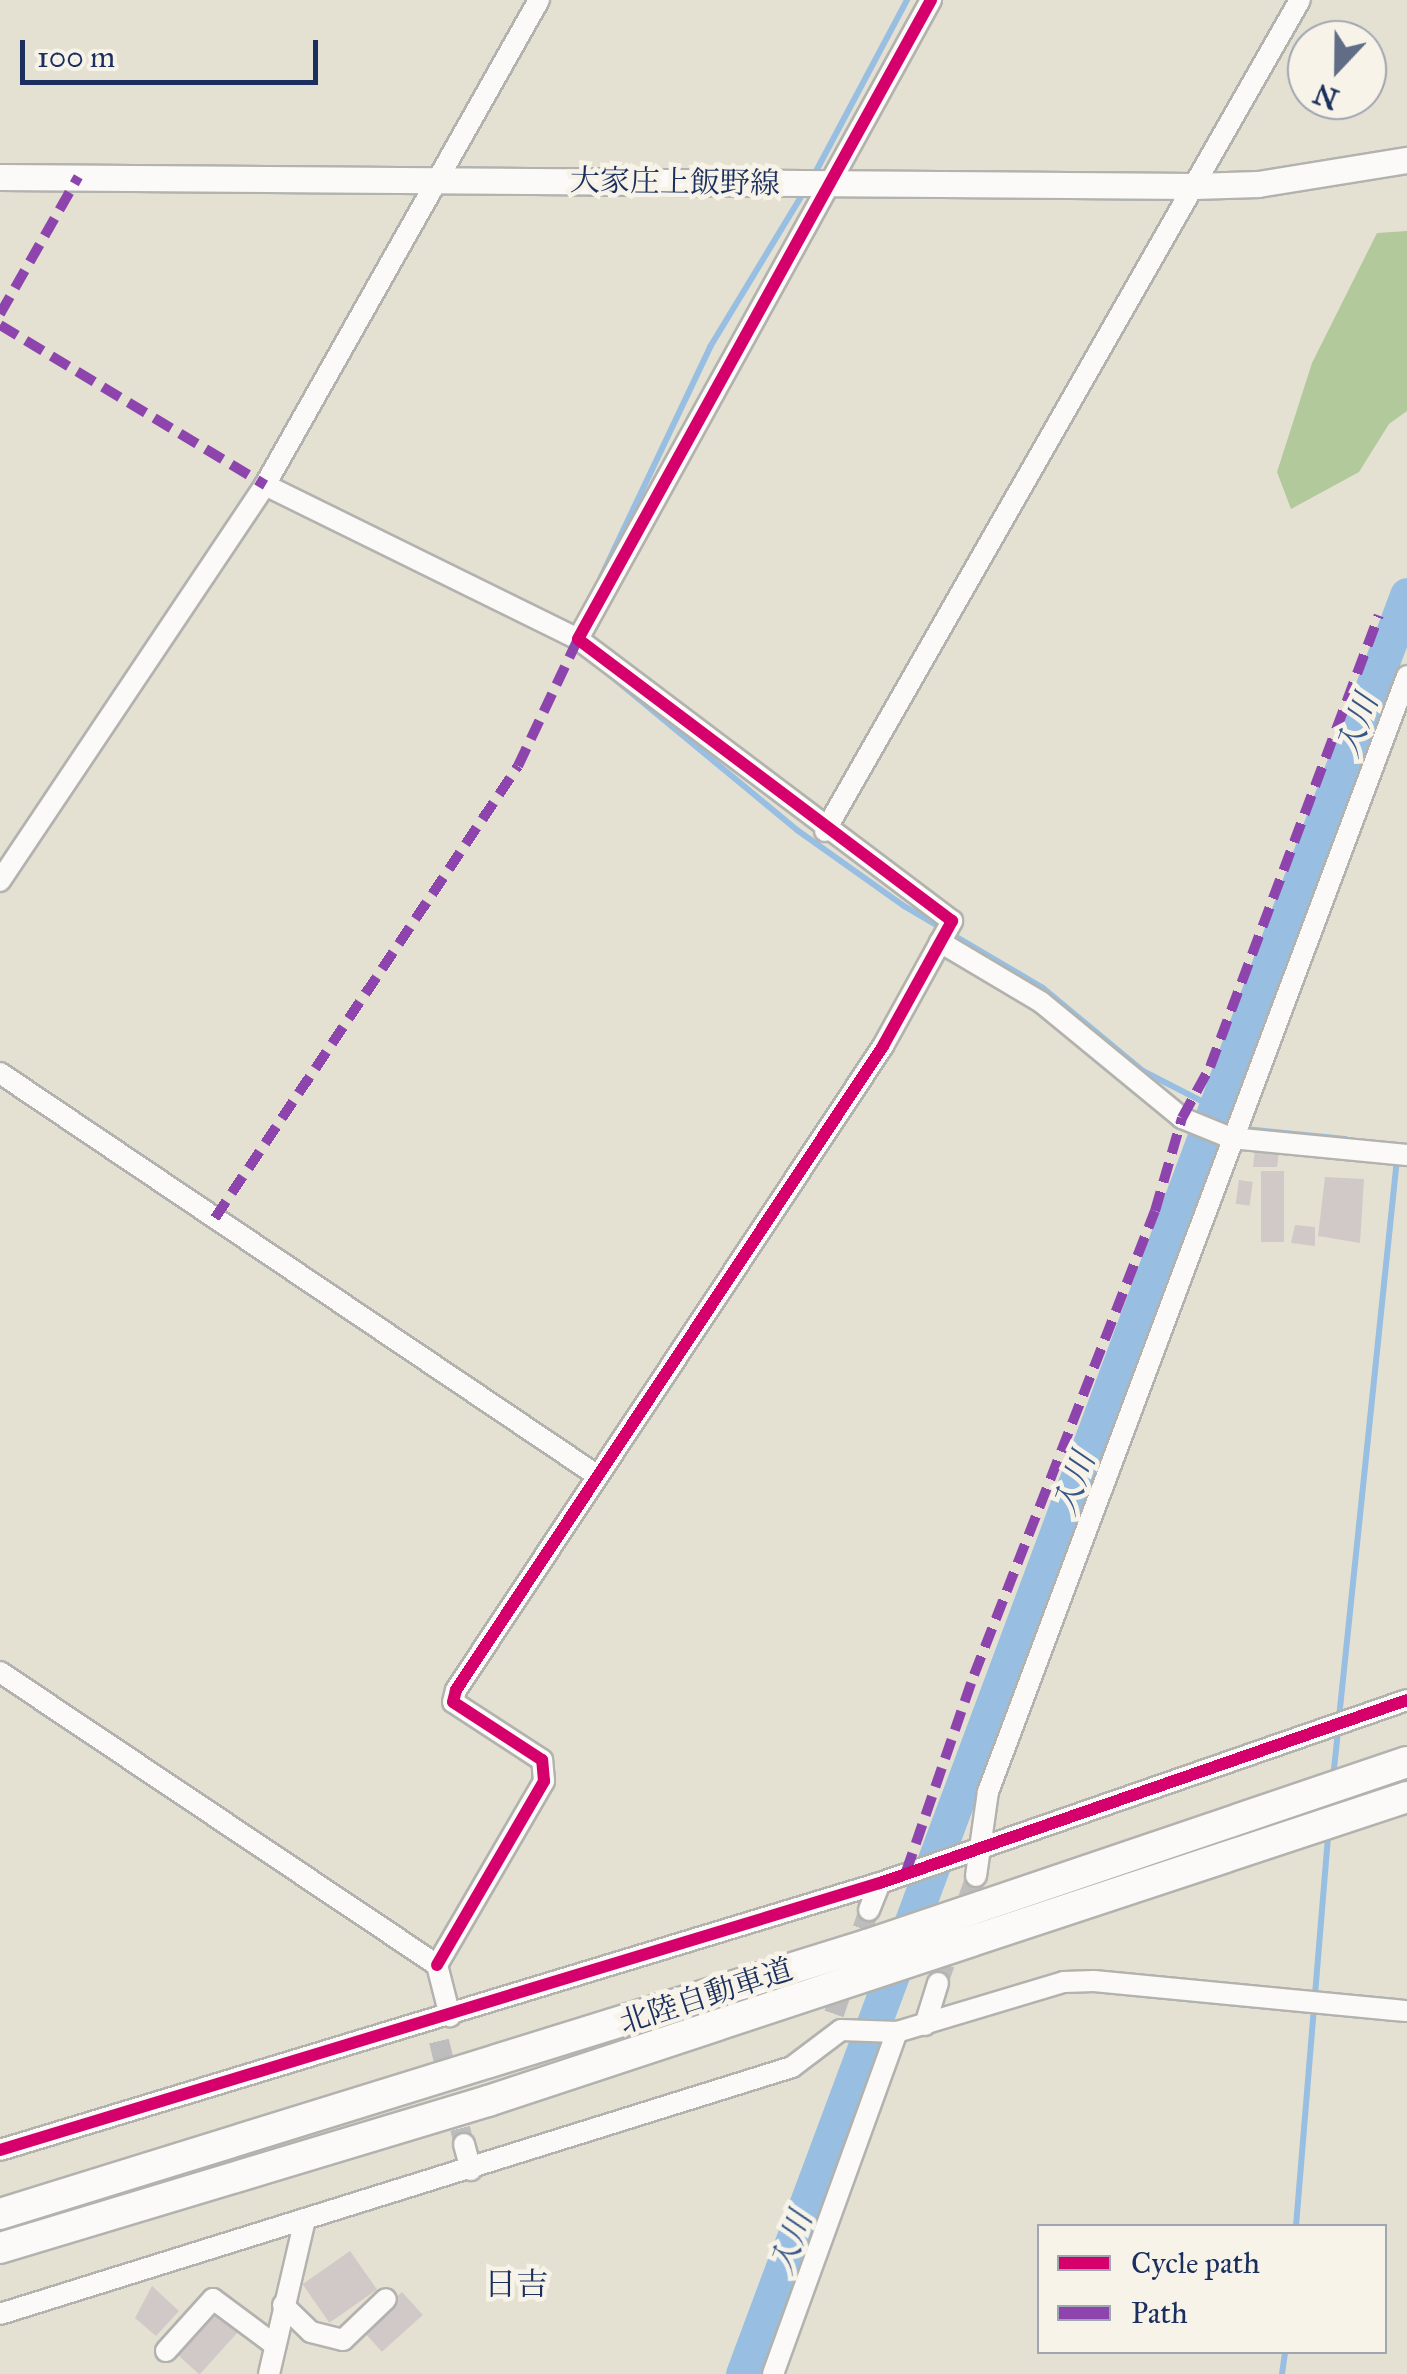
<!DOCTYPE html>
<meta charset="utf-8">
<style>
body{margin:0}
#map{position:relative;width:1407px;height:2374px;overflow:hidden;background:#e4e1d3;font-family:"IM FELL Great Primer","Noto Serif JP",serif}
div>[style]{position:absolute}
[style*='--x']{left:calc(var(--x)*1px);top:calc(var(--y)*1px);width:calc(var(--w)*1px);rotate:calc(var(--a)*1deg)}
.forest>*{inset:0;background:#b2c99b}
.stream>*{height:6px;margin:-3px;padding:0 3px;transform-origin:3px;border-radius:3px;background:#98bfe2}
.river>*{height:35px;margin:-17.5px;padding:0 17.5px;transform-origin:17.5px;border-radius:17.5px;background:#98bfe2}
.building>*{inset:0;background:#d1c8c8;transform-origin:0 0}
.minor-tunnel>*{height:20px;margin-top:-10px;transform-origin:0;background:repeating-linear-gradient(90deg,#bcbdbc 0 20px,transparent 0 30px)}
.roads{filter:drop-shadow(2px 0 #b2b2ae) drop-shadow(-2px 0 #b2b2ae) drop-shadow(0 2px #b2b2ae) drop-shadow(0 -2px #b2b2ae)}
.minor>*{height:20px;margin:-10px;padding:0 10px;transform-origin:10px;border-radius:10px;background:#fbfaf8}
.major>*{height:25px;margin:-12.5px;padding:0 12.5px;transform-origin:12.5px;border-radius:12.5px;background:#fbfaf8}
.highway>*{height:30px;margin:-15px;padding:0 15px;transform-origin:15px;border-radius:15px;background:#fbfaf8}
.quiet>*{height:10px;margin-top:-5px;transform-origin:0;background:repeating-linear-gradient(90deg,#8e44ad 0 20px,transparent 0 30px)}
.cycleway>*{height:12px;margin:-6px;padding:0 6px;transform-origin:6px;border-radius:6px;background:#d6006c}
span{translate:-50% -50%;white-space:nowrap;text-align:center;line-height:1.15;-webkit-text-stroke:9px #f7f3e8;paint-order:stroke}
.street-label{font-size:30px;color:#1b2f5e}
.water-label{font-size:32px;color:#375687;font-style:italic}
.neighbourhood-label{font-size:32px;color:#1b2f5e}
.legend{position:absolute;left:1037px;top:2224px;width:350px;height:130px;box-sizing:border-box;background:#f7f3e8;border:2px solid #9fa5b1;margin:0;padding:12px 18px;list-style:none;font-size:30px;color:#1b2f5e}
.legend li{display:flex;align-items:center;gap:20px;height:50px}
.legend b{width:50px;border:2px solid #9fa5b1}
.north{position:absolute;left:1287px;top:20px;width:100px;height:100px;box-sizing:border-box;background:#f7f3e8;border:2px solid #9fa5b1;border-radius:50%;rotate:202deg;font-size:28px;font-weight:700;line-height:40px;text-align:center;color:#1b2f5e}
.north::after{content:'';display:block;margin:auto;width:35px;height:45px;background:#616d87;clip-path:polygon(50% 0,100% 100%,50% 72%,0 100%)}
.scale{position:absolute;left:20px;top:40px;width:298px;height:45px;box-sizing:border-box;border:5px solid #1b2f5e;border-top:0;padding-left:12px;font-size:30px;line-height:35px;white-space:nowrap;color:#1b2f5e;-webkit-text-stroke:8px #f7f3e8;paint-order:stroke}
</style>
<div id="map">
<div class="forest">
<i style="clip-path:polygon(1407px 231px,1407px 411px,1389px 424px,1359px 472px,1291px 509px,1277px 472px,1312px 363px,1377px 233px)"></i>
</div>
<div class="stream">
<i style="--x:814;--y:175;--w:198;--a:-62"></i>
<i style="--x:601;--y:577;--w:255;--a:-64.6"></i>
<i style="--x:710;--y:347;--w:184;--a:-58.8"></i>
<i style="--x:571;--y:643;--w:293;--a:39.6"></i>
<i style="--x:797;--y:830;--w:131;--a:35.4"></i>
<i style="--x:904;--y:906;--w:161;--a:30.5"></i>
<i style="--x:1043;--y:988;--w:130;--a:39.7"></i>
<i style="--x:1143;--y:1071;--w:83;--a:27.2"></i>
<i style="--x:1214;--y:1118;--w:34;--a:19"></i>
<i style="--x:1246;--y:1129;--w:100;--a:5.8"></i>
<i style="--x:1339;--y:1718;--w:562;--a:-84.08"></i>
<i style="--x:1333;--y:1778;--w:47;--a:-83.9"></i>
<i style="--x:1296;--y:2226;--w:392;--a:-85.3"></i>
<i style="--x:1282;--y:2374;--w:22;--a:-82"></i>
</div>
<div class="river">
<i style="--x:743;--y:2374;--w:1899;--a:-69.53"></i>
</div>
<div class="building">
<i style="clip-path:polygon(1255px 1149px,1279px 1152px,1277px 1167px,1253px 1167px)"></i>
<i style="left:1261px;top:1171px;width:23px;height:71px"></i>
<i style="clip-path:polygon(1325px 1177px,1364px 1179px,1360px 1243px,1318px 1236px)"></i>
<i style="left:1239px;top:1180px;width:14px;height:24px;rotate:8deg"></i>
<i style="clip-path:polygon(1295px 1225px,1315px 1227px,1315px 1246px,1291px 1243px)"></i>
<i style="left:350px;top:2251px;width:47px;height:58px;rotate:55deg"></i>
<i style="clip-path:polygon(152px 2286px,179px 2311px,156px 2336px,135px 2318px)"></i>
<i style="left:402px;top:2292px;width:31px;height:55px;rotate:48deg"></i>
<i style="left:216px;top:2310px;width:31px;height:59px;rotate:42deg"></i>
</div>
<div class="minor-tunnel">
<i style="--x:938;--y:1983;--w:114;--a:-70.4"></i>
<i style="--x:834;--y:2014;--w:110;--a:-71.4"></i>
<i style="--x:439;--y:2041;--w:106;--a:76.4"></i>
</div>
<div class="roads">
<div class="minor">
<i style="--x:539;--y:0;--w:557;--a:119.46"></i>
<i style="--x:265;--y:485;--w:349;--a:26.2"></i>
<i style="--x:825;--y:831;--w:957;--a:-60.25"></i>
<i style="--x:0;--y:881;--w:476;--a:-56.2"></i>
<i style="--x:940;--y:942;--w:117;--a:30.7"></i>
<i style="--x:1041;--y:1002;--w:183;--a:39.4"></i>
<i style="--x:1182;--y:1118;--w:53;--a:22.2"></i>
<i style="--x:1231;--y:1138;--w:177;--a:5.5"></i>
<i style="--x:0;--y:1073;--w:721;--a:33.98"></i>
<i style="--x:0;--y:1672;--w:526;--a:33.84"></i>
<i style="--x:437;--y:1965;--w:53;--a:75.7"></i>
<i style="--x:976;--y:1876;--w:85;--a:-81.9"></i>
<i style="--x:988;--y:1792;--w:1192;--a:-69.42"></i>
<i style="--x:869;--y:1910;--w:29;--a:-68"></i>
<i style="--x:437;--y:1965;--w:213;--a:-59.8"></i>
<i style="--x:544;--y:1781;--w:21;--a:-95"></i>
<i style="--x:542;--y:1760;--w:106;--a:-146.9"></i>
<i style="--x:453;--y:1702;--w:12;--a:-76"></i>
<i style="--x:456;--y:1690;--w:773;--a:-56.45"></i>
<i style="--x:883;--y:1046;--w:143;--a:-61.1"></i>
<i style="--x:952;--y:921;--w:468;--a:-143"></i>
<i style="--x:578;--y:639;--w:730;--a:-61.08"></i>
<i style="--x:925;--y:2025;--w:44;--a:-72.8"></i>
<i style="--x:464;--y:2144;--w:27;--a:75"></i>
<i style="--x:0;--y:2150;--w:920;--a:-16.88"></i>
<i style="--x:880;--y:1883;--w:558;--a:-19.15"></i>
<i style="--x:283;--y:2305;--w:39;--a:44"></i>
<i style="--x:311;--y:2332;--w:33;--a:14"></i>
<i style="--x:343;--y:2340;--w:59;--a:-43.6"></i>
<i style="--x:0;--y:2314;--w:830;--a:-17.32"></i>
<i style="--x:792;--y:2067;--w:61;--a:-37.1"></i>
<i style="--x:841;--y:2030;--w:56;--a:2"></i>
<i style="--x:166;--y:2351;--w:70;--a:-47.9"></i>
<i style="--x:213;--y:2299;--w:77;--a:36.6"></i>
<i style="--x:269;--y:2374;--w:154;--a:-76.9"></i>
<i style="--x:773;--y:2374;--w:364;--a:-70.1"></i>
<i style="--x:897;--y:2032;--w:174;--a:-16.7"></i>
<i style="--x:1064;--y:1982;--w:30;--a:-2"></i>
<i style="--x:1094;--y:1981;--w:314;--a:5.5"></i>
</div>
<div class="major">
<i style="--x:0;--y:177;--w:1194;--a:0.43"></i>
<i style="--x:1194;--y:186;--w:64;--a:-1.8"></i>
<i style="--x:1258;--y:184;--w:151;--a:-9.2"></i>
</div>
<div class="highway">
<i style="--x:0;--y:2214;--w:908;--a:-17.24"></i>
<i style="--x:867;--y:1945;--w:570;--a:-18.72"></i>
<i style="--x:0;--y:2248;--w:510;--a:-16.76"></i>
<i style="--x:488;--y:2101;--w:968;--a:-18.3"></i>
</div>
</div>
<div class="quiet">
<i style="--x:0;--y:314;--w:158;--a:-60.3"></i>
<i style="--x:0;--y:325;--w:310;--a:31.1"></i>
<i style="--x:215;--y:1218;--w:544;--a:-56.16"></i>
<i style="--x:518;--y:766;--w:140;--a:-64.7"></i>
<i style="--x:906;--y:1872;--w:208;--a:-71"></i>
<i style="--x:974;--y:1675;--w:498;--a:-68.7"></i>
<i style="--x:1155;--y:1211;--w:97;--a:-73.8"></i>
<i style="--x:1182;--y:1118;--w:58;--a:-61.2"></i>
<i style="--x:1210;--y:1067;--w:482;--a:-69.5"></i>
</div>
<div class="cycleway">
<i style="--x:437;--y:1965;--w:213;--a:-59.8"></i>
<i style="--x:544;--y:1781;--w:21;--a:-95"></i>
<i style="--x:542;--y:1760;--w:106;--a:-146.9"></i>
<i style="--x:453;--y:1702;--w:12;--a:-76"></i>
<i style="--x:456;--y:1690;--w:773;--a:-56.45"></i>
<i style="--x:883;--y:1046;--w:143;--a:-61.1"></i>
<i style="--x:952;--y:921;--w:468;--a:-143"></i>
<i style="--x:578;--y:639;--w:730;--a:-61.08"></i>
<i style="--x:0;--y:2150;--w:920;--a:-16.88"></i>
<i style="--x:880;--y:1883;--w:558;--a:-19.15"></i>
</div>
<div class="street-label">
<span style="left:675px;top:182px;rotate:1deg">大家庄上飯野線</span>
<span style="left:706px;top:1996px;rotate:-18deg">北陸自動車道</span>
</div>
<div class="water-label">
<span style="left:1358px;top:726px;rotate:-70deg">入川</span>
<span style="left:1075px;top:1484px;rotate:-70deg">入川</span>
<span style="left:792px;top:2243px;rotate:-70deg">入川</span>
</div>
<div class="neighbourhood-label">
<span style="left:516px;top:2285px">日吉</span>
</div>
<ul class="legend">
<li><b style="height:12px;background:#d6006c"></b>Cycle path</li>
<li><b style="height:12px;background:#8e44ad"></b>Path</li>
</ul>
<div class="north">N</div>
<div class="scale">100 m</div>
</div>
